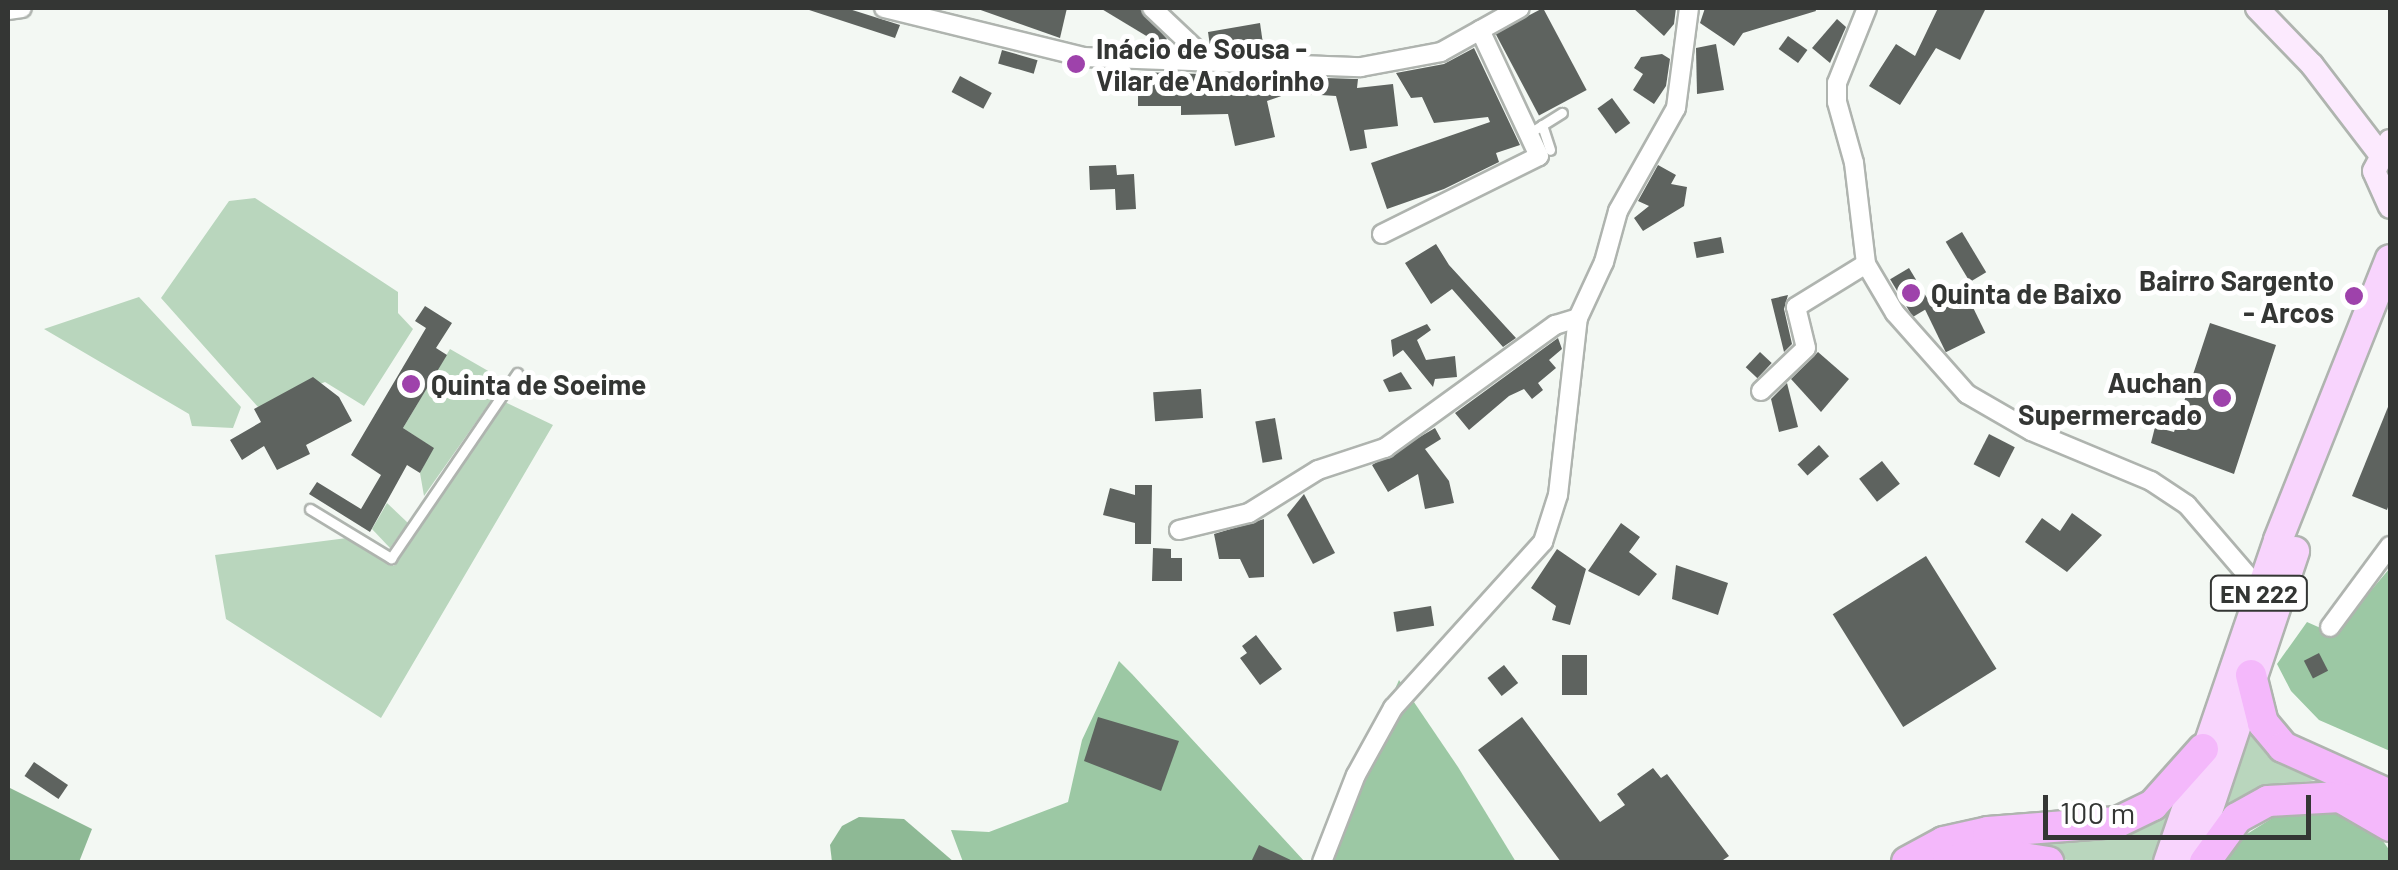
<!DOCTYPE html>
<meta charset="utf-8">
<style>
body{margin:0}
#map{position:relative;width:2398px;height:870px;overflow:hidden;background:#f3f8f3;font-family:Barlow,sans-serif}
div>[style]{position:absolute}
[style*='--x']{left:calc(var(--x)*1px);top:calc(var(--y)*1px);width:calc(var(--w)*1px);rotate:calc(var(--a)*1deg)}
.green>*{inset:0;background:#b9d6bd}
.forest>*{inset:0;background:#9cc8a4}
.water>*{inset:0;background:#8eb995}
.building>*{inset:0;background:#5e635f;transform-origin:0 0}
.roads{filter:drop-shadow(2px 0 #afb4af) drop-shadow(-2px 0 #afb4af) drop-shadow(0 2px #afb4af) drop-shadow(0 -2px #afb4af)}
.lane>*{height:9px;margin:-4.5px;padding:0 4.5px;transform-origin:4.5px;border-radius:4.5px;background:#fff}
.street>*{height:18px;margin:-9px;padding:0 9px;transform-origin:9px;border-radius:9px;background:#fff}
.secondary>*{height:22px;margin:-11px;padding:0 11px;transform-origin:11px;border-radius:11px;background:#fceafe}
.primary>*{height:28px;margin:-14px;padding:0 14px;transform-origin:14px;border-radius:14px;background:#f8d4fd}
.highway>*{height:30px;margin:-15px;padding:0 15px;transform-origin:15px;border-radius:15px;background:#f4b8fb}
.dots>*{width:28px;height:28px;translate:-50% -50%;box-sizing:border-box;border:5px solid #fff;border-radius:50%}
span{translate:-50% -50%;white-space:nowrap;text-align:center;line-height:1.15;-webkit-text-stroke:10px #fff;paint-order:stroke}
.shield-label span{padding:2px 8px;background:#fff;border:2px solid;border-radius:8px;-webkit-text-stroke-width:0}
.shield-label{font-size:25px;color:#343634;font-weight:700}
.poi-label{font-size:28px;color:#343634;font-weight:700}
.left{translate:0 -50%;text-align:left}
.right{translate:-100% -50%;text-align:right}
.frame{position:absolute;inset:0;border:10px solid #343634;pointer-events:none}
.scale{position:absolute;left:2043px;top:795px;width:268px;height:45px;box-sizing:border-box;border:5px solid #343634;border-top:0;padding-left:12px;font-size:30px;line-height:35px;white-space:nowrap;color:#343634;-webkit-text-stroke:8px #fff;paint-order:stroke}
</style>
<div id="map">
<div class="green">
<i style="clip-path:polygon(255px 198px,398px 292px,398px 313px,413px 329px,364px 406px,325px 382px,258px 407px,161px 298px,229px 201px)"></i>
<i style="clip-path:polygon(139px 297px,241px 407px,233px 428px,192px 426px,189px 414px,44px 329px)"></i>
<i style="clip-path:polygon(450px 349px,490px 372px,500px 388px,424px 496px,420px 473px,433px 448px,403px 428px)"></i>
<i style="clip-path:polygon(505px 402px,553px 425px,381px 718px,226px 619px,215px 555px,347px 538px,394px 566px)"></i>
<i style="clip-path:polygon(387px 503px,408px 523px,390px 548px,372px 529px)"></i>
<i style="clip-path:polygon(2253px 716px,2354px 792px,2316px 780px,2267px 788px,2215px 822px)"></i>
<i style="clip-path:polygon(2175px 801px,2156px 862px,2073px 862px,2016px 843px)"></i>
</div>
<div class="forest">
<i style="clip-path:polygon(2390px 568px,2390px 751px,2319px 720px,2291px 691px,2277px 664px,2307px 622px,2334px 634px)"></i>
<i style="clip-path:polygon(1119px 661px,1132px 674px,1305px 862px,963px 862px,951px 830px,989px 832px,1068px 802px,1082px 740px)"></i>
<i style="clip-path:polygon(1399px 680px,1458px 767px,1516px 862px,1318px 862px)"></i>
<i style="clip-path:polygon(2285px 810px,2330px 810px,2373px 827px,2390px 851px,2390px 862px,2226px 862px,2236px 841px)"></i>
</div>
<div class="water">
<i style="clip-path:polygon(8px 787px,92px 829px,79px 862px,8px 862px)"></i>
<i style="clip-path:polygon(859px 817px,904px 819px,954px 862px,832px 862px,830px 845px,842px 826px)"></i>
</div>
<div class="building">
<i style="clip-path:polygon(803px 8px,846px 8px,900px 25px,895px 38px)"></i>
<i style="clip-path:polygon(975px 8px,1067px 8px,1060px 38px)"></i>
<i style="clip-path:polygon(1100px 8px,1140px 8px,1167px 39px,1163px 46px)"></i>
<i style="left:1543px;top:8px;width:93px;height:54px;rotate:62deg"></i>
<i style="clip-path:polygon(1633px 8px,1676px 8px,1674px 24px,1664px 36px)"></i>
<i style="clip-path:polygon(1705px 8px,1815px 8px,1816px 11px,1743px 33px,1734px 46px,1700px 23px)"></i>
<i style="clip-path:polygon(1938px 8px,1986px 8px,1960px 60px,1936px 48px,1900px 105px,1869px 86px,1896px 44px,1915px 56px)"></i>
<i style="clip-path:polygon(1837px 19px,1846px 27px,1830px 63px,1812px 48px)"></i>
<i style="clip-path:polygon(1260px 23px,1264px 51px,1210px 46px,1208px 32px)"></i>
<i style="left:1788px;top:36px;width:24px;height:16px;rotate:36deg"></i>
<i style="clip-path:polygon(1716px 44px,1724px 90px,1697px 94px,1696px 48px)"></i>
<i style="clip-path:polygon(1474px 48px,1520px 145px,1496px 153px,1499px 162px,1444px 189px,1387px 209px,1371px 163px,1490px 122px,1488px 117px,1434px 123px,1422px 97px,1411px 98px,1396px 73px,1444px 64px)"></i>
<i style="left:1002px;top:50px;width:37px;height:14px;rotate:16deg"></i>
<i style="clip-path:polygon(1662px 54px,1670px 59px,1666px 86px,1654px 104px,1633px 90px,1643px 74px,1634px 68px,1641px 57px)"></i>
<i style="clip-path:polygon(1138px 72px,1358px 79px,1357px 88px,1393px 84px,1398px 126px,1364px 130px,1367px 148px,1350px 151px,1336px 96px,1290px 93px,1267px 101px,1275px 137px,1235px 146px,1228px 114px,1181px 115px,1181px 106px,1138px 106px)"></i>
<i style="left:960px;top:76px;width:36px;height:18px;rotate:28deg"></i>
<i style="left:1612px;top:98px;width:31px;height:18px;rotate:54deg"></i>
<i style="clip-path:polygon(1116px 165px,1117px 175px,1134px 174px,1136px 209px,1116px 210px,1115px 189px,1090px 190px,1089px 166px)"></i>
<i style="clip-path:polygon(1658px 165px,1676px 175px,1671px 184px,1687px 187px,1684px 206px,1643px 231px,1634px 218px,1649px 206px,1638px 201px)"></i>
<i style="left:1962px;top:232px;width:47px;height:19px;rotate:59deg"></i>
<i style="left:1721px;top:237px;width:16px;height:28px;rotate:79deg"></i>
<i style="clip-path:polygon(1436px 244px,1449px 265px,1516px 338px,1503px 347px,1452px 289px,1431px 304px,1405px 263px)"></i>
<i style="left:1909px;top:268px;width:44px;height:22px;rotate:59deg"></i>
<i style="left:1963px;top:287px;width:51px;height:44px;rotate:64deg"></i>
<i style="clip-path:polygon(1788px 295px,1784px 309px,1792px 344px,1784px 352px,1771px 299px)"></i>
<i style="clip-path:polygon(425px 306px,452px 323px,436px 348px,447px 355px,403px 428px,434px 448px,420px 473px,407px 465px,370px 532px,309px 494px,317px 482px,361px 509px,381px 475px,351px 455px,426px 328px,415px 321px)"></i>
<i style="clip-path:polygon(2210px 323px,2276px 345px,2234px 474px,2151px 443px,2155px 427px,2174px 432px)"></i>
<i style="clip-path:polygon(1427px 324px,1431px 330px,1417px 340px,1426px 360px,1455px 356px,1457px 377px,1435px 379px,1433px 387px,1403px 350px,1393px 357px,1391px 340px)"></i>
<i style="clip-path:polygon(1558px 338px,1562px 349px,1549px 360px,1556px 368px,1538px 383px,1543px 390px,1532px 399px,1524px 389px,1509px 396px,1469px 430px,1455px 413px)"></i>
<i style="left:1760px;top:352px;width:16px;height:21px;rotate:43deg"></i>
<i style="clip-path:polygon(1818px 352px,1849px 379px,1821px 412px,1791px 379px)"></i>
<i style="clip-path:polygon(1401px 372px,1412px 389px,1389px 392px,1383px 380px)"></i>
<i style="clip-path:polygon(313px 377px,339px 397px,352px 421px,306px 445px,310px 454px,277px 470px,264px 446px,242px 460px,230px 440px,261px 422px,254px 409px)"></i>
<i style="clip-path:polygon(1787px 383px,1798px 427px,1779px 432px,1771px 399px)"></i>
<i style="left:1201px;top:389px;width:29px;height:48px;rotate:86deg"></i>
<i style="clip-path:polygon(2390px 402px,2390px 501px,2387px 510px,2352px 496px)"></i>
<i style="left:1275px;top:418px;width:42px;height:20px;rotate:80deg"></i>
<i style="clip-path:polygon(1435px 428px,1441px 439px,1425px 449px,1449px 481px,1454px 503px,1425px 509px,1418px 474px,1388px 492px,1372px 465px)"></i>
<i style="left:1989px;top:434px;width:29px;height:34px;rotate:27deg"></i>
<i style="left:1819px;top:445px;width:15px;height:29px;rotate:48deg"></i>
<i style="left:1882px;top:461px;width:29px;height:29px;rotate:52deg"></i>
<i style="clip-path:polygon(1135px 485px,1152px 485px,1151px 544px,1135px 544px,1135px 523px,1103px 515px,1110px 488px,1135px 495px)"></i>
<i style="clip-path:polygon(1304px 494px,1335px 553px,1313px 564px,1287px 515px)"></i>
<i style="clip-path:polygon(2072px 513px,2102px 535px,2067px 572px,2025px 542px,2042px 518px,2060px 531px)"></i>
<i style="clip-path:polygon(1264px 519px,1264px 577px,1249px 578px,1240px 559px,1219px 559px,1214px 534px)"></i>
<i style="clip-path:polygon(1621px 523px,1640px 537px,1629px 552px,1657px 574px,1639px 596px,1588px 571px)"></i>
<i style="clip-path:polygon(1153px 548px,1171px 549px,1171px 558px,1182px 558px,1182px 581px,1152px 581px)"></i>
<i style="clip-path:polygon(1557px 549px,1586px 569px,1570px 625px,1552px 620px,1556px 606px,1531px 588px)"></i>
<i style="left:1926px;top:556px;width:133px;height:110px;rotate:58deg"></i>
<i style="clip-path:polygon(1676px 565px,1728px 583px,1718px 615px,1672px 599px)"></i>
<i style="left:1431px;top:606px;width:20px;height:38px;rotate:81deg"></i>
<i style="clip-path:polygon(1256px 635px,1282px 669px,1260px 685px,1240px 658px,1247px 653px,1242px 646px)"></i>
<i style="left:2319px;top:653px;width:20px;height:17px;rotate:63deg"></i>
<i style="left:1562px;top:655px;width:25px;height:40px"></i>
<i style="left:1504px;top:665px;width:23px;height:21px;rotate:52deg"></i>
<i style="clip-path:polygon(1098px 717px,1179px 741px,1161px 791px,1084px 761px)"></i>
<i style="clip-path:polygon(1522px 717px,1600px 822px,1625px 805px,1617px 794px,1653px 768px,1661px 778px,1667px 774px,1729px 856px,1720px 862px,1561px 862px,1478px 750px)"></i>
<i style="left:34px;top:762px;width:41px;height:17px;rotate:34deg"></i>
<i style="clip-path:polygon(1259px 845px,1295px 862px,1251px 862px)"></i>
</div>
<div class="roads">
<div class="lane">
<i style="--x:1542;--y:125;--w:26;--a:72"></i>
<i style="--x:1528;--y:134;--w:40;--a:-32"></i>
<i style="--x:310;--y:509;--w:95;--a:31.2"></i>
<i style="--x:391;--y:558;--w:224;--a:-55.7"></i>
</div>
<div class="street">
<i style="--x:884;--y:8;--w:205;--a:13.8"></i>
<i style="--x:1083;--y:57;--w:278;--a:2.1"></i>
<i style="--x:1361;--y:67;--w:81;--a:-10.6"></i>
<i style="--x:1441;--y:52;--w:90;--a:-29.1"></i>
<i style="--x:1152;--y:8;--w:76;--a:43.4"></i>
<i style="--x:1867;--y:8;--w:81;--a:111.8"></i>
<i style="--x:1837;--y:83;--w:19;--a:90"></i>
<i style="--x:1837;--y:102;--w:63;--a:74.4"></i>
<i style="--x:1854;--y:163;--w:102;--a:83.2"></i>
<i style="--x:1866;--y:264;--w:57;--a:59.4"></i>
<i style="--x:1895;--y:313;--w:108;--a:48.4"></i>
<i style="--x:1967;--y:394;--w:74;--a:30"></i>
<i style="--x:2031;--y:431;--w:130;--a:22.6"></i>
<i style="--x:2151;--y:481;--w:43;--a:33.7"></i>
<i style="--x:2187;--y:505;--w:112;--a:49.3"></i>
<i style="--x:8;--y:10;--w:14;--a:-8"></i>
<i style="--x:1382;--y:234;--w:175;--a:-26.4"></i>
<i style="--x:1539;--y:156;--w:139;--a:-115.1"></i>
<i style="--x:1761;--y:391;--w:62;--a:-43.7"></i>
<i style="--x:1806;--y:348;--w:42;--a:-103.7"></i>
<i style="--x:1796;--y:307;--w:82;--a:-31.6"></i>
<i style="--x:1179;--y:530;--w:72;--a:-13.7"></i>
<i style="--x:1249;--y:513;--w:81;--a:-31.9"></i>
<i style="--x:1318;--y:470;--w:71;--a:-18.2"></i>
<i style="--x:1385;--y:448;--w:210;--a:-35.9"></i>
<i style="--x:1555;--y:325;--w:24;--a:-17"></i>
<i style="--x:2330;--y:627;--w:101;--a:-53.5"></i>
<i style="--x:1322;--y:862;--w:93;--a:-68.7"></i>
<i style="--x:1356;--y:775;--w:77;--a:-61.1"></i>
<i style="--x:1393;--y:708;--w:224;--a:-47.9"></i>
<i style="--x:1543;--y:542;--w:49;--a:-72.3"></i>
<i style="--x:1558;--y:495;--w:178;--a:-83.6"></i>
<i style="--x:1578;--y:318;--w:62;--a:-65.1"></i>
<i style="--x:1604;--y:262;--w:53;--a:-74.6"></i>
<i style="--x:1618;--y:211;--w:118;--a:-60.6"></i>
<i style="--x:1676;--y:108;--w:101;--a:-82.6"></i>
</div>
<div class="secondary">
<i style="--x:2257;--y:8;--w:79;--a:46"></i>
<i style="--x:2312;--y:65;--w:112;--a:52.6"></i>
<i style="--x:2390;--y:141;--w:34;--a:118"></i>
<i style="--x:2374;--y:171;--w:39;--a:66"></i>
</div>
<div class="primary">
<i style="--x:2168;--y:862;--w:340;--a:-71.1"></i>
<i style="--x:2278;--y:540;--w:302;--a:-68.3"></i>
<i style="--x:2191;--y:862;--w:328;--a:-71.5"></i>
</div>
<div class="highway">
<i style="--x:2251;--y:675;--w:49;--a:76"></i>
<i style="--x:2263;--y:723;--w:31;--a:50"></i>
<i style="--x:2283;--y:747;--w:117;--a:24.2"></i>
<i style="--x:1907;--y:862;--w:42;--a:-28.4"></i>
<i style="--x:1944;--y:842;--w:45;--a:-12.8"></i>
<i style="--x:1988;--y:832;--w:130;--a:-4.4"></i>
<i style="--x:2118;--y:822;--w:39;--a:-26"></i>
<i style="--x:2153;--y:805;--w:75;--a:-48.2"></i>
<i style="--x:1948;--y:862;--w:44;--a:-11.8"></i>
<i style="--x:1991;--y:853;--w:58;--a:9"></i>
<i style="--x:2205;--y:862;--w:54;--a:-54"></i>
<i style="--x:2237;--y:818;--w:35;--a:-29"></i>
<i style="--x:2268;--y:801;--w:72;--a:-3.2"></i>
<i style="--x:2340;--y:797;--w:58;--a:30.1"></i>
</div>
</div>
<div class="dots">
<i style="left:1076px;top:64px;background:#9e42ab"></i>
<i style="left:1911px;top:293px;background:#9e42ab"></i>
<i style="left:2354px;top:296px;background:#9e42ab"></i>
<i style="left:411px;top:384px;background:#9e42ab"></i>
<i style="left:2222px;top:398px;background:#9e42ab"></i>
</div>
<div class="shield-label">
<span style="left:2259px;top:593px">EN 222</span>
</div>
<div class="poi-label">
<span class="left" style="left:1096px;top:64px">Inácio de Sousa -<br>Vilar de Andorinho</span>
<span class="right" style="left:2334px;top:296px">Bairro Sargento<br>- Arcos</span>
<span class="left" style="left:1931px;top:293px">Quinta de Baixo</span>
<span class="right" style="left:2202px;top:398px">Auchan<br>Supermercado</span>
<span class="left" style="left:431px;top:384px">Quinta de Soeime</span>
</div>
<div class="frame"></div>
<div class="scale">100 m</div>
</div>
